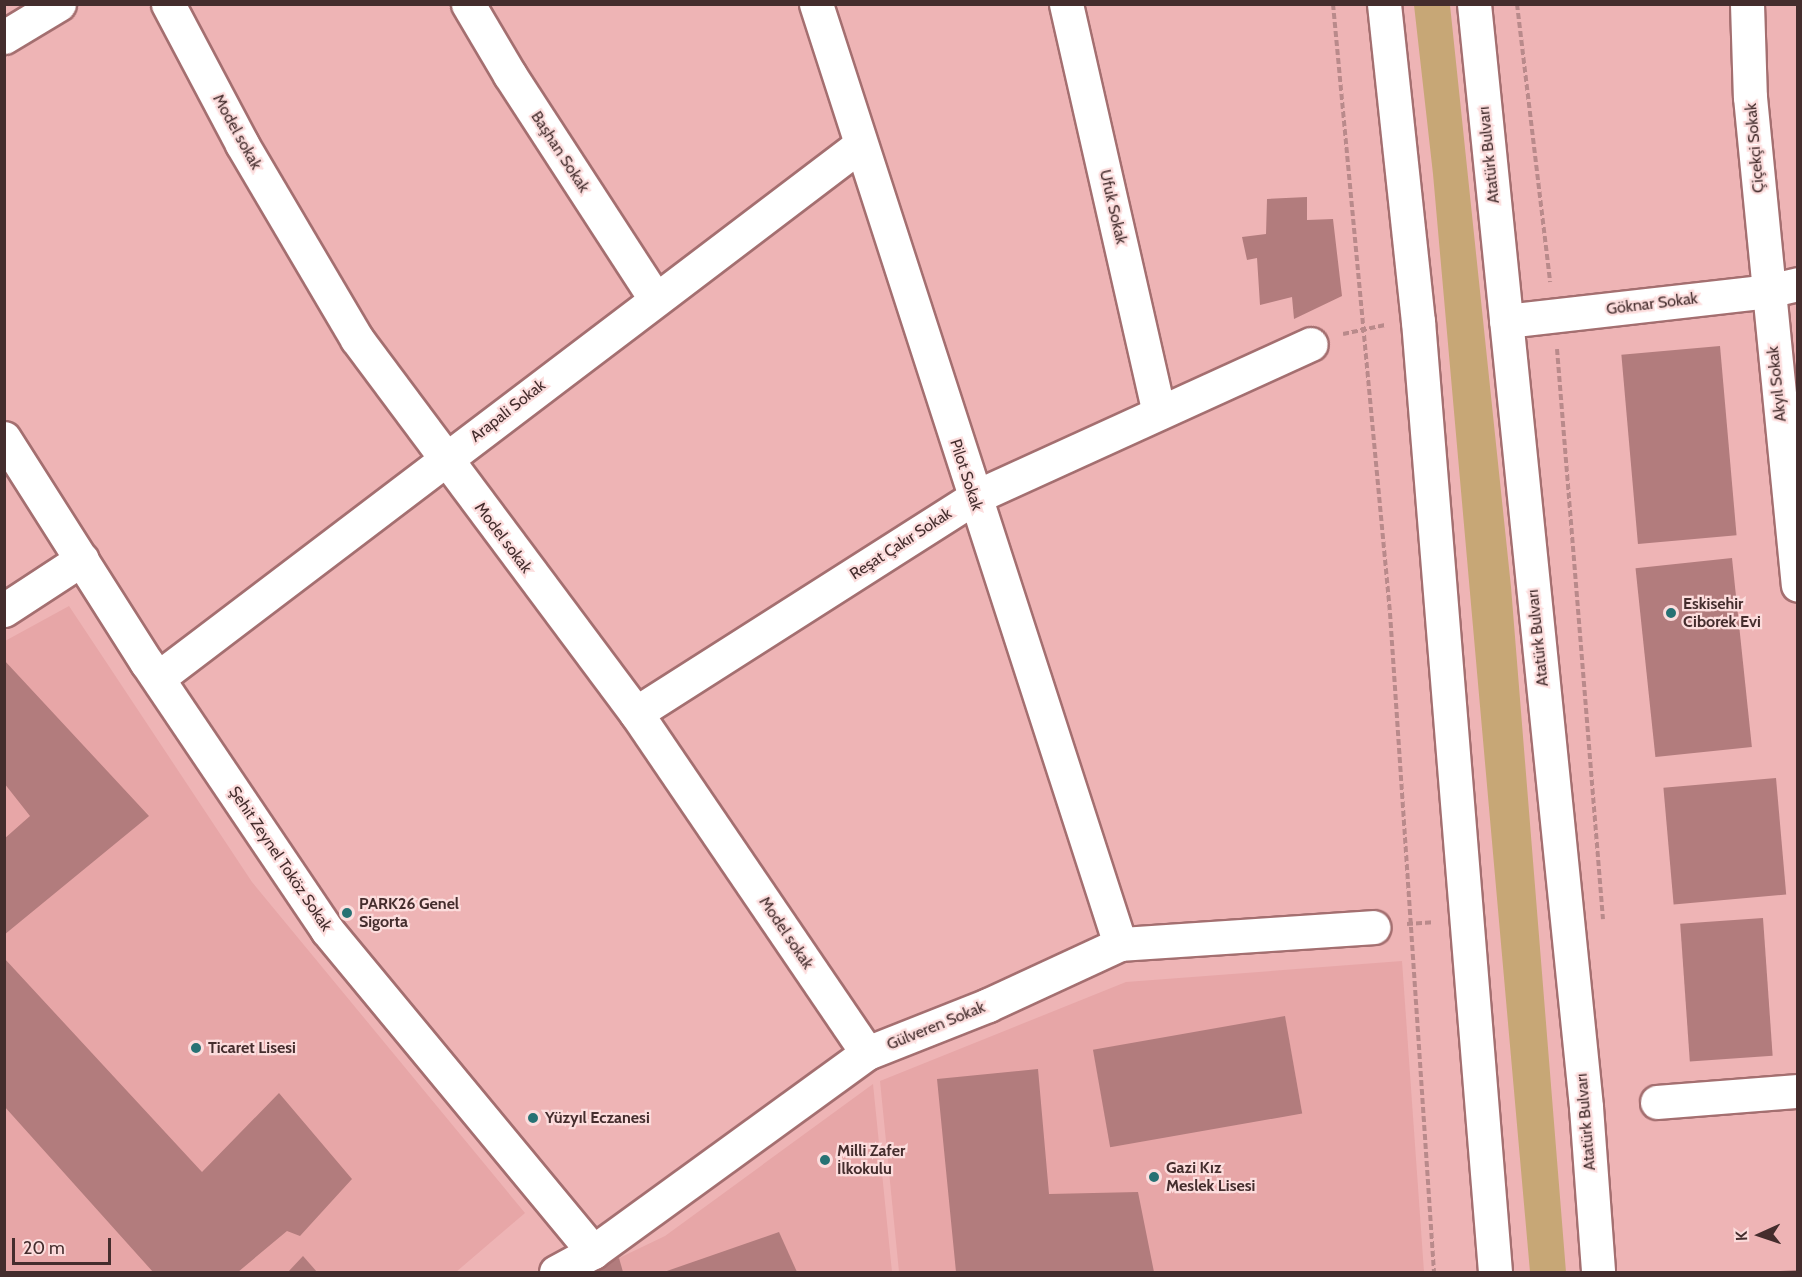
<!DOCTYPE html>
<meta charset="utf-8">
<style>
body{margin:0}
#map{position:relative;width:1802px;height:1277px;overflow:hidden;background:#eeb4b5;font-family:Cabin,sans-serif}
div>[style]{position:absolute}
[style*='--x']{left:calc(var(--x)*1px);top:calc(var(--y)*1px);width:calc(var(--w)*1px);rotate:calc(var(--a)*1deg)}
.built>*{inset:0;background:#e7a6a7}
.green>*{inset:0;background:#c7a776}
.building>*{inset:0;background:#b27c7d;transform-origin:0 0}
.path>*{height:4px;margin-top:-2px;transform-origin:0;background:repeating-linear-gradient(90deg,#b98a8b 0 6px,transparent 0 9px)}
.roads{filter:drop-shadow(2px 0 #a46f70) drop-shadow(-2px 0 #a46f70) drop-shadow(0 2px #a46f70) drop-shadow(0 -2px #a46f70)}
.minor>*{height:33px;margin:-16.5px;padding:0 16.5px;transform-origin:16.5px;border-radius:16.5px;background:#fff}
.primary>*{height:33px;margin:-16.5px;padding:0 16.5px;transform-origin:16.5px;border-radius:16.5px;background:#fff}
.dots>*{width:16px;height:16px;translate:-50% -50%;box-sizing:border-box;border:3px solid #fcdddd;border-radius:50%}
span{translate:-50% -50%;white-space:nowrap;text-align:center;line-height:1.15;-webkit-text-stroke:4.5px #fcdddd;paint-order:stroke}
.street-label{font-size:16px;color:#442d2d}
.poi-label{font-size:16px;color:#442d2d;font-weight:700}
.left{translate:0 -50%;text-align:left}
.frame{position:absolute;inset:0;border:6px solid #442d2d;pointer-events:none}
.north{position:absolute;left:1730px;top:1205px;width:60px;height:60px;-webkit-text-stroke:4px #fcdddd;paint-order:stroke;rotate:267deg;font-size:16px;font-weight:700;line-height:24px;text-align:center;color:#442d2d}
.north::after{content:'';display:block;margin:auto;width:21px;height:27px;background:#442d2d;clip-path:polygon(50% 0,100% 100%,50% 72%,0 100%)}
.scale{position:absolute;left:12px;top:1238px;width:99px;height:27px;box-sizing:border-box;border:3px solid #442d2d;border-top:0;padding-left:8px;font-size:18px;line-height:21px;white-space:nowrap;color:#442d2d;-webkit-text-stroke:4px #fcdddd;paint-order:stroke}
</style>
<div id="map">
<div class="built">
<i style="clip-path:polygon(69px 606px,252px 882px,525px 1213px,456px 1272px,5px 1272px,5px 641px)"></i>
<i style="clip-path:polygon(1402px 961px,1424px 1272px,899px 1272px,880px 1081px,1126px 982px)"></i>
<i style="clip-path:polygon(873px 1084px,892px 1272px,590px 1272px,665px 1236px)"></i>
</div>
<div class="green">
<i style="clip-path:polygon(1414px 5px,1450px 5px,1511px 587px,1566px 1272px,1530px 1272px,1433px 174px)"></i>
</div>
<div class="building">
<i style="clip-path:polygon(1307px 197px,1307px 220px,1333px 219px,1342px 296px,1294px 319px,1292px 297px,1260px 305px,1257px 258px,1247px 260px,1242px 237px,1266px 234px,1267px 199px)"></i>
<i style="left:1720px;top:346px;width:190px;height:99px;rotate:85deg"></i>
<i style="left:1732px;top:558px;width:190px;height:97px;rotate:84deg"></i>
<i style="clip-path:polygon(4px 660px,149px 816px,4px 935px,4px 839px,30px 816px,4px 783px)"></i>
<i style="left:1776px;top:778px;width:117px;height:113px;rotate:85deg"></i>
<i style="left:1763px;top:918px;width:138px;height:83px;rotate:86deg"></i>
<i style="clip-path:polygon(4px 958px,202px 1172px,279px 1093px,352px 1179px,300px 1236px,287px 1231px,238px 1272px,153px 1272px,4px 1106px)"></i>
<i style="left:1285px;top:1016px;width:99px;height:195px;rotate:80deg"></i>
<i style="clip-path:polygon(1038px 1069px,1049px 1194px,1138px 1192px,1154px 1272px,956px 1272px,937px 1079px)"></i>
<i style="clip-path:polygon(779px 1232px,797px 1272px,664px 1272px)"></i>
<i style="clip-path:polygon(303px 1256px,317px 1272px,288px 1272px)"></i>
<i style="clip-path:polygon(619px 1258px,623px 1272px,590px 1272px)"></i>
<i style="clip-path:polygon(1798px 1270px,1798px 1272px,1780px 1272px,1780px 1271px)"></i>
</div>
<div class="path">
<i style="--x:1333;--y:4;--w:612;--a:84.65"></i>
<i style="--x:1390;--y:613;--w:660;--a:86.18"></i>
<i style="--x:1517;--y:4;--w:280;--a:83.2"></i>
<i style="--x:1343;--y:334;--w:43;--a:-12.1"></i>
<i style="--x:1557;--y:349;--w:572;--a:85.39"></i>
<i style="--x:1407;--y:924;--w:26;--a:-4"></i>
</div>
<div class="roads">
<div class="minor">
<i style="--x:168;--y:4;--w:158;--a:62.1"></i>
<i style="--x:242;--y:144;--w:226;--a:59.5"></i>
<i style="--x:357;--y:339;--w:467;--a:53.3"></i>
<i style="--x:636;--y:713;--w:411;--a:55.8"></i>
<i style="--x:468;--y:4;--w:82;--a:59.4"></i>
<i style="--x:510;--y:75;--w:266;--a:57"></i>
<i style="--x:816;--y:4;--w:988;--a:72.08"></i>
<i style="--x:1066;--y:4;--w:416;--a:77.2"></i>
<i style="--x:1747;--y:4;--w:93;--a:88.2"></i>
<i style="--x:1750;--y:97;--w:490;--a:84.4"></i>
<i style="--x:4;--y:37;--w:64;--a:-31"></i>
<i style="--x:1506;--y:321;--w:264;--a:-6.5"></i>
<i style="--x:1768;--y:291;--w:31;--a:-13"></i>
<i style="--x:4;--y:438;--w:267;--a:57.6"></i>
<i style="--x:147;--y:663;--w:322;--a:56"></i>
<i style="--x:327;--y:930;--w:418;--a:50.4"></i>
<i style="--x:4;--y:610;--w:93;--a:-33.2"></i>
<i style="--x:158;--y:678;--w:880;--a:-37.2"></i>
<i style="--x:636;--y:713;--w:400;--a:-32.5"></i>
<i style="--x:973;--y:498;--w:371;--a:-24.5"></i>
<i style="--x:1657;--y:1102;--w:141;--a:-4.5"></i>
<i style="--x:556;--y:1272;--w:42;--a:-28.4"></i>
<i style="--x:593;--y:1252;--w:339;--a:-36"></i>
<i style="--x:867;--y:1053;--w:130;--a:-21.6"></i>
<i style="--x:988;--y:1005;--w:145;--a:-24.8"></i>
<i style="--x:1120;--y:944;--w:254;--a:-3.8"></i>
</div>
<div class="primary">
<i style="--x:1384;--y:4;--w:319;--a:83.9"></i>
<i style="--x:1418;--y:321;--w:954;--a:85.37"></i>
<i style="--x:1474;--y:4;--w:1109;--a:84.2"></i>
<i style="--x:1586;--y:1107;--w:165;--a:85.8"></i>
</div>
</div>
<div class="dots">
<i style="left:1671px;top:613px;background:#277274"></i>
<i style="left:347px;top:913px;background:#277274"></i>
<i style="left:196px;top:1048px;background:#277274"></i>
<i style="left:533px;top:1118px;background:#277274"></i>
<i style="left:825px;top:1160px;background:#277274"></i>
<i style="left:1154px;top:1177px;background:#277274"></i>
</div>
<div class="street-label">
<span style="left:237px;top:132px;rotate:61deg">Model sokak</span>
<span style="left:1755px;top:148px;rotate:-95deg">Çiçekçi Sokak</span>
<span style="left:560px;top:152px;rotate:57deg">Başhan Sokak</span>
<span style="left:1489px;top:155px;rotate:-96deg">Atatürk Bulvarı</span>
<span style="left:1113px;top:207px;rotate:77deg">Ufuk Sokak</span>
<span style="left:1652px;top:304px;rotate:-7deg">Göknar Sokak</span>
<span style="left:1777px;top:384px;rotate:-96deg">Akyıl Sokak</span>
<span style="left:508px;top:411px;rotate:-38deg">Arapali Sokak</span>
<span style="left:966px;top:475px;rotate:72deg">Pilot Sokak</span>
<span style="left:503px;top:538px;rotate:53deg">Model sokak</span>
<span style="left:901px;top:544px;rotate:-33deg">Reşat Çakır Sokak</span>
<span style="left:1538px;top:638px;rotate:-96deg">Atatürk Bulvarı</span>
<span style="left:280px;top:859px;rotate:56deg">Şehit Zeynel Toköz Sokak</span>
<span style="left:786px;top:933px;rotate:56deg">Model sokak</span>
<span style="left:936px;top:1026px;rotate:-22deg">Gülveren Sokak</span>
<span style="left:1586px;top:1122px;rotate:-95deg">Atatürk Bulvarı</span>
</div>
<div class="poi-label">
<span class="left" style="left:1683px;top:613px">Eskisehir<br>Ciborek Evi</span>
<span class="left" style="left:359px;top:913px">PARK26 Genel<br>Sigorta</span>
<span class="left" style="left:208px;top:1048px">Ticaret Lisesi</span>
<span class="left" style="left:545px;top:1118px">Yüzyıl Eczanesi</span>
<span class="left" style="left:837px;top:1160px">Milli Zafer<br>İlkokulu</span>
<span class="left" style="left:1166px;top:1177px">Gazi Kız<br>Meslek Lisesi</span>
</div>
<div class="frame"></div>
<div class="north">K</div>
<div class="scale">20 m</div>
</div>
